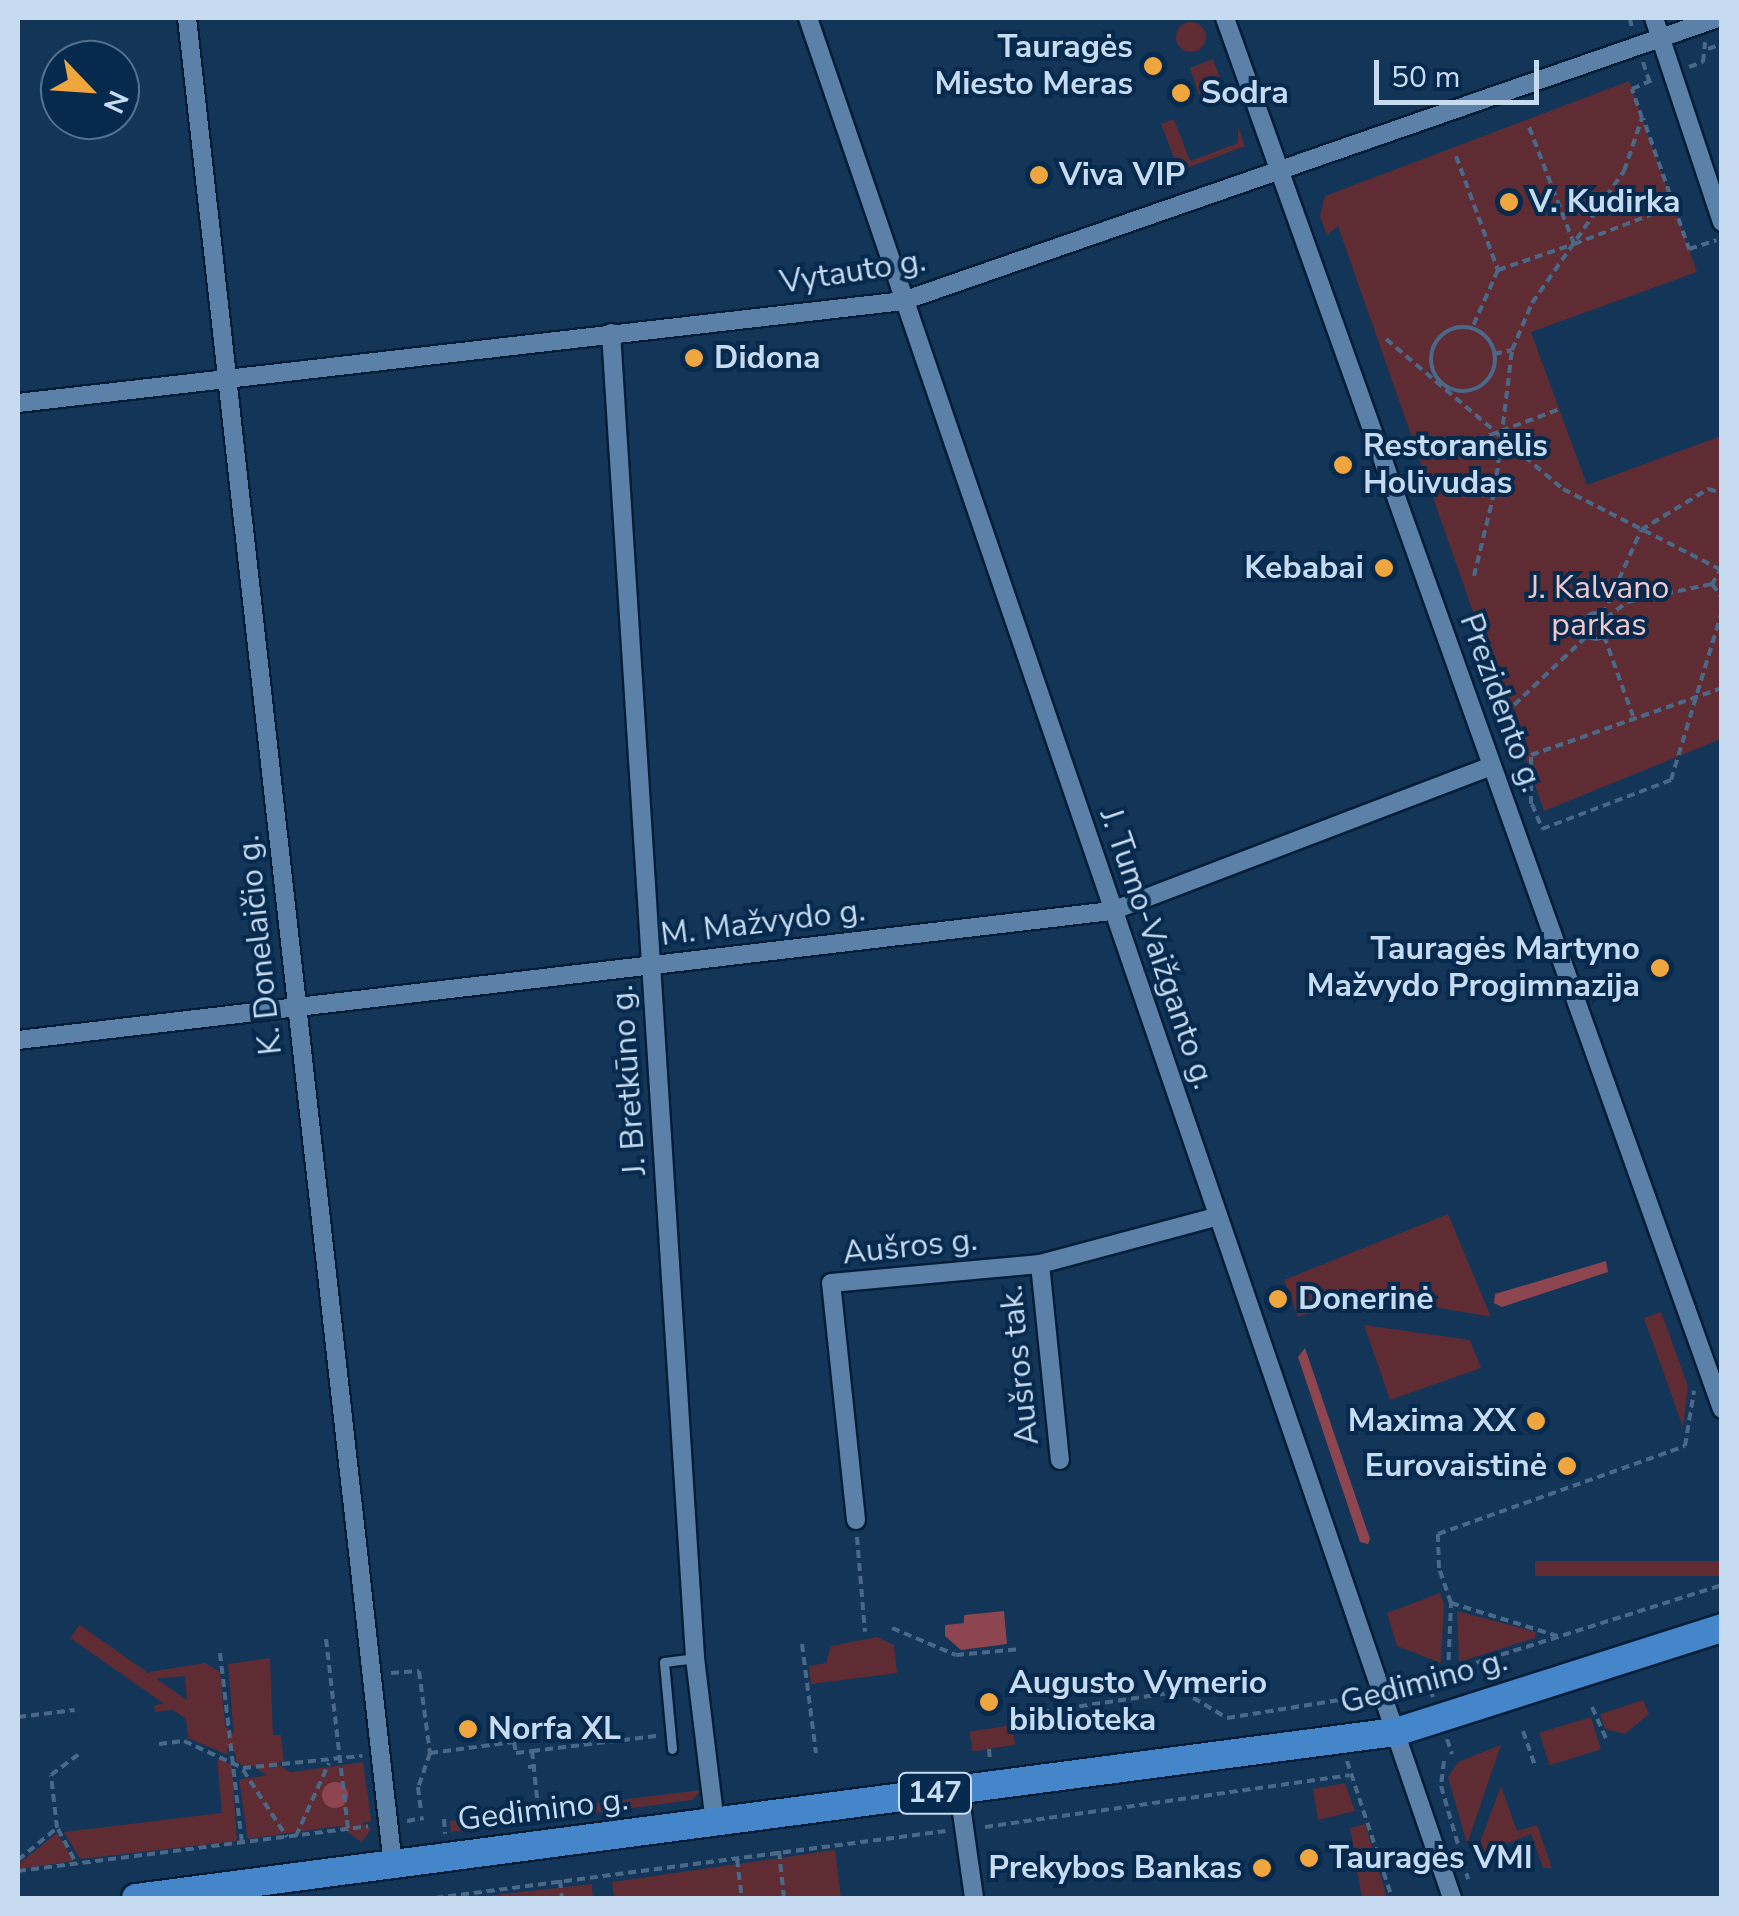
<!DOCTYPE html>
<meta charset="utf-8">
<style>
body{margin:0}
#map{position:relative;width:1739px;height:1916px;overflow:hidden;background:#123558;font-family:"Nunito Sans",sans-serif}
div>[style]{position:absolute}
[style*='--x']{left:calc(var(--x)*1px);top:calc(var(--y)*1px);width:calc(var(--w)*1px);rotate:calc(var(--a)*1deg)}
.green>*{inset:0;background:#5f2c34;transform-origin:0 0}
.round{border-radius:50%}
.forest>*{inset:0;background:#8d4550}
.path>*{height:4px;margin-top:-2px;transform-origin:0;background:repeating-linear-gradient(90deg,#4a6887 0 8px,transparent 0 13px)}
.path>.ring{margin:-2px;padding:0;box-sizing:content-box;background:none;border:4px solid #4a6887;border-radius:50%}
.roads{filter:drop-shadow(2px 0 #031c36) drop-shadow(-2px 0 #031c36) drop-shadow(0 2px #031c36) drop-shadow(0 -2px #031c36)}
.service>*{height:9px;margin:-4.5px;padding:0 4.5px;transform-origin:4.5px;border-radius:4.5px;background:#5c81a9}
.minor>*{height:18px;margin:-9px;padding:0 9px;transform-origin:9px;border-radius:9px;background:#5c81a9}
.primary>*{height:28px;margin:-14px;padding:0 14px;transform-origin:14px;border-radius:14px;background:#4586ca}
.dots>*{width:28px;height:28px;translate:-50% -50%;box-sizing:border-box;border:5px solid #062a4d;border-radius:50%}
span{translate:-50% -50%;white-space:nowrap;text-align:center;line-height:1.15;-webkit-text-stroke:8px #062a4d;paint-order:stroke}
.shield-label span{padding:2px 8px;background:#062a4d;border:2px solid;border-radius:8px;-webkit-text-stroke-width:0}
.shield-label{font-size:30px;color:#c6daf0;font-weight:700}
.poi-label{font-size:32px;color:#c6daf0;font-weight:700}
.right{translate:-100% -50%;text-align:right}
.left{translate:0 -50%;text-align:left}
.street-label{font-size:32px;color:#c6daf0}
.park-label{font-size:32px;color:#f3c6ca}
.frame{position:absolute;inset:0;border:20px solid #c6daf0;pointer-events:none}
.north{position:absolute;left:40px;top:40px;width:100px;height:100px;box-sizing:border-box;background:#062a4d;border:2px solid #53708e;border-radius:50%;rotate:115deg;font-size:28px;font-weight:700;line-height:40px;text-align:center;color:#c6daf0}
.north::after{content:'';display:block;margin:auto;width:35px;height:45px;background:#f0a63e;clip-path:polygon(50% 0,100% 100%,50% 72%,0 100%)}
.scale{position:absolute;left:1374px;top:60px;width:165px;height:45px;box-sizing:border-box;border:5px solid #c6daf0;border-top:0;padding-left:12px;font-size:30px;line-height:35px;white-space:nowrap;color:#c6daf0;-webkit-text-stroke:8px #062a4d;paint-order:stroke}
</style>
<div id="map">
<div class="green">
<i class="round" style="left:1176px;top:22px;width:30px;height:30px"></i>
<i style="clip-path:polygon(1213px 59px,1229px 104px,1220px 87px,1199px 95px,1190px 68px)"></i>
<i style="clip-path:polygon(1629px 81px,1697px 272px,1531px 332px,1587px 485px,1721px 436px,1721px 739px,1544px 811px,1526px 758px,1517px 760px,1499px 717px,1506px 706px,1338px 226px,1327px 235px,1320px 216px,1325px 196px)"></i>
<i style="clip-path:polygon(1174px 119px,1190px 161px,1238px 143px,1238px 127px,1245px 146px,1179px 171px,1161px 124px)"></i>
<i style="clip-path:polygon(1448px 1214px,1491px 1317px,1367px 1295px,1298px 1317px,1284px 1280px)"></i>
<i style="clip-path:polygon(1661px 1312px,1688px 1386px,1683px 1427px,1644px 1318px)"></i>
<i style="clip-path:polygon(1364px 1325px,1470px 1340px,1481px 1368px,1390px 1400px)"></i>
<i style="left:1721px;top:1561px;width:15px;height:186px;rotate:90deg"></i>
<i style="clip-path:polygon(1440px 1593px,1444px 1604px,1441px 1663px,1397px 1646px,1387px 1613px)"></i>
<i style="clip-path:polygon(1457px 1611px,1536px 1632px,1535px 1638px,1459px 1662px)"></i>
<i style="clip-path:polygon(877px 1637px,894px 1645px,897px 1673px,811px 1684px,809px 1666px,826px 1663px,831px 1646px)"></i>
<i style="clip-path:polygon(270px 1658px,273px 1735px,281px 1735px,284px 1762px,244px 1766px,236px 1761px,228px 1664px)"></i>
<i style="clip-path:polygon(205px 1663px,220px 1672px,228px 1755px,188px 1738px,185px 1708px,155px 1712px,154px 1705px,187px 1701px,185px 1676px,150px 1679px,149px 1672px)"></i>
<i style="clip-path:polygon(1643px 1700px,1649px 1714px,1625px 1734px,1605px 1729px,1600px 1714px)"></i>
<i style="left:1591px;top:1717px;width:34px;height:54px;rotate:73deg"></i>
<i style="left:1012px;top:1725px;width:20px;height:43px;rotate:81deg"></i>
<i style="clip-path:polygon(1501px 1745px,1467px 1844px,1448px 1777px,1458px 1762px)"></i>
<i style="clip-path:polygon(217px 1758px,232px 1765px,237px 1841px,80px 1859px,64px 1832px,222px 1813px)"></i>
<i style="left:363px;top:1762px;width:60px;height:125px;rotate:82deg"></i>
<i style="clip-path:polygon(1345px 1783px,1355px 1811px,1318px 1820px,1313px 1789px)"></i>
<i style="clip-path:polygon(1501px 1786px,1517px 1831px,1537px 1825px,1552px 1868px,1543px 1868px,1531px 1834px,1475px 1856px)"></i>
<i style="clip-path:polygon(701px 1790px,692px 1800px,451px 1832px,450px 1821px)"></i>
<i style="clip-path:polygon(1365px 1824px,1387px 1898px,1362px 1898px,1350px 1828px)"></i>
<i style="left:371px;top:1829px;width:16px;height:356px;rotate:125deg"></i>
<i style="clip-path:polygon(57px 1833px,74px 1861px,18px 1869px,18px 1864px)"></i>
<i style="clip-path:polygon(835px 1850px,841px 1898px,614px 1898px,612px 1882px)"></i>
<i style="clip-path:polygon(592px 1884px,593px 1898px,486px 1896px)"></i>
</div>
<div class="forest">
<i style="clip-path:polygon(1606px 1261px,1608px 1272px,1502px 1307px,1494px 1303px,1495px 1294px)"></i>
<i style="clip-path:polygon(1305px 1348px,1370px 1539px,1368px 1544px,1360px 1542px,1298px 1357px)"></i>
<i style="clip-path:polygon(1004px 1611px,1007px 1644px,961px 1650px,945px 1636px,945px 1625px,964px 1623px,964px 1615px)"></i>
<i class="round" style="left:322px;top:1782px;width:26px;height:26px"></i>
</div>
<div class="path">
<i style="--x:1630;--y:18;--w:11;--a:80"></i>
<i style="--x:1708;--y:49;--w:15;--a:-20"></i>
<i style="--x:1643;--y:62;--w:20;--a:72"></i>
<i style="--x:1689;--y:67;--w:15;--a:-20"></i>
<i style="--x:1703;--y:62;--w:20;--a:-84"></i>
<i style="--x:1456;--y:156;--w:121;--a:69.8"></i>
<i style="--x:1498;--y:270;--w:64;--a:114.1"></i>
<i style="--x:1674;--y:206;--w:46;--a:70.8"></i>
<i style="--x:1689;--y:249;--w:29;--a:-18"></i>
<i style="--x:1574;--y:244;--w:107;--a:-20.8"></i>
<i style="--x:1674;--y:206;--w:93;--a:-109.4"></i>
<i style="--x:1498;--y:270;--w:80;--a:-18.9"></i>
<i style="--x:1574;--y:244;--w:125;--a:-111"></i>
<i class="ring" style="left:1431px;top:327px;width:60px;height:60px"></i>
<i style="--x:1386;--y:339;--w:232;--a:40.3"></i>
<i style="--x:1563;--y:489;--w:175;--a:27.1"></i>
<i style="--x:1494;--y:354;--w:18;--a:-13"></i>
<i style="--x:1428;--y:458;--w:141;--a:-20.4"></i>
<i style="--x:1722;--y:567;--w:20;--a:120"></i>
<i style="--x:1712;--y:584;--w:17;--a:54"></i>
<i style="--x:1474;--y:576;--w:89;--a:-76.4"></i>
<i style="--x:1495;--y:489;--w:140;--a:-83"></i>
<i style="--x:1512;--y:350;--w:51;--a:-66.9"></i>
<i style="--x:1532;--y:303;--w:161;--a:-55.1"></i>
<i style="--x:1624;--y:171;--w:56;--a:-71.2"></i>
<i style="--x:1642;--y:118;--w:31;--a:-109"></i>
<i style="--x:1632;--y:89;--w:22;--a:-24"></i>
<i class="ring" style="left:1583px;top:613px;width:22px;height:22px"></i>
<i style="--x:1603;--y:615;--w:93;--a:-65.9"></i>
<i style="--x:1641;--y:530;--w:79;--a:-31.5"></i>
<i style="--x:1708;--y:489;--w:15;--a:16"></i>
<i style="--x:1606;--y:618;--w:26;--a:-37"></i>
<i style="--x:1627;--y:602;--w:87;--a:-12"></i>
<i style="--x:1604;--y:636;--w:85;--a:70.1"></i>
<i style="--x:1514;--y:705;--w:100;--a:-43.4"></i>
<i style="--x:1531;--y:804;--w:49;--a:-90"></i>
<i style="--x:1531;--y:755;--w:202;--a:-19.3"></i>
<i style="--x:1532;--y:804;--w:27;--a:68"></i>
<i style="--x:1542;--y:829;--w:138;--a:-20.8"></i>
<i style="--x:1671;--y:780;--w:177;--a:-73.2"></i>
<i style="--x:857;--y:1537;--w:95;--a:85.2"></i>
<i style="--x:1451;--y:1603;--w:115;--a:17.2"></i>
<i style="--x:892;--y:1628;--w:69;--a:22.9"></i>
<i style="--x:956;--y:1655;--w:65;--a:-5.3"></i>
<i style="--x:326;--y:1639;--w:191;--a:83.4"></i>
<i style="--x:802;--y:1644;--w:110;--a:82.7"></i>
<i style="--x:220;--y:1653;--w:190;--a:83.4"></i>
<i style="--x:391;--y:1673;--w:28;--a:-4"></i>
<i style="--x:419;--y:1671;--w:83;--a:82.4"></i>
<i style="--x:430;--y:1753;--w:36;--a:109"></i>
<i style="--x:418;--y:1787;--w:23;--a:83"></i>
<i style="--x:1448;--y:1673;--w:70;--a:-87.5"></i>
<i style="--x:1451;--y:1603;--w:37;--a:-109"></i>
<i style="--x:1439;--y:1568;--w:34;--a:-92"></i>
<i style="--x:1438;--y:1534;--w:262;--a:-19.6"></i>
<i style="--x:1685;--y:1446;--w:56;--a:-80.7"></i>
<i style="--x:1427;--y:1679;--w:19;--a:72"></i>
<i style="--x:1402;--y:1686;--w:336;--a:-17.5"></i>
<i style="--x:1592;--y:1707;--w:35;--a:66"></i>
<i style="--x:1028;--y:1714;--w:156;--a:-8.5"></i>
<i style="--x:1182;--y:1691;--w:52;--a:31"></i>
<i style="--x:1227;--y:1718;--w:139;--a:-9.1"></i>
<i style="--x:18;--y:1717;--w:57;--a:-7"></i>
<i style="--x:1523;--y:1731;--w:37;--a:71"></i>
<i style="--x:1447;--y:1739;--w:16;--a:72"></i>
<i style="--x:159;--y:1744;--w:25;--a:-7"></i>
<i style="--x:184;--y:1741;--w:65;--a:24.6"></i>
<i style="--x:243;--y:1768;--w:120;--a:-5.8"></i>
<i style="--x:989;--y:1749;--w:11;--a:85"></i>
<i style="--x:532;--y:1751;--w:125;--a:-6.9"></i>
<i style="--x:430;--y:1753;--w:85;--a:-7.5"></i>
<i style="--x:514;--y:1742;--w:11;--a:80"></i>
<i style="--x:516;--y:1753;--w:16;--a:-7"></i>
<i style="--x:532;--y:1751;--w:56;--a:83.9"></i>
<i style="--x:1347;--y:1761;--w:144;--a:71.8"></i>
<i style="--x:1444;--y:1761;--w:25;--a:97"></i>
<i style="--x:1441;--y:1786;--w:97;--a:73.8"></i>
<i style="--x:528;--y:1767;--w:11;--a:-5"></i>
<i style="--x:243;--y:1770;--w:80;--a:56.7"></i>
<i style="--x:444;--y:1819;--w:15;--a:86"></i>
<i style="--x:407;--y:1821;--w:17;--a:-10"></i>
<i style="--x:985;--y:1827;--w:368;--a:-8.1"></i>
<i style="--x:58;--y:1829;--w:40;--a:62"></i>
<i style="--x:296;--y:1836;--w:80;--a:-65.7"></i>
<i style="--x:779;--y:1851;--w:47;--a:83.9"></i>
<i style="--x:737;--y:1859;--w:39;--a:83"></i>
<i style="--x:18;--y:1860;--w:50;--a:-39.4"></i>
<i style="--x:57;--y:1828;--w:53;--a:-96.5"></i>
<i style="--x:51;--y:1775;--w:36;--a:-37"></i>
<i style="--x:18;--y:1871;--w:353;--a:-7.3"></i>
<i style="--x:560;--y:1880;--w:18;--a:84"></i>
<i style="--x:435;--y:1898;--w:515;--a:-7.47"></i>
</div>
<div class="roads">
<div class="service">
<i style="--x:672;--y:1749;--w:87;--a:-95.3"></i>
<i style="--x:664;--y:1662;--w:31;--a:-7"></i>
</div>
<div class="minor">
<i style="--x:187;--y:18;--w:1858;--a:83.64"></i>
<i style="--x:808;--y:18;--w:1987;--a:71.09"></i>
<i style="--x:1225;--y:18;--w:1477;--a:70.34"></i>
<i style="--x:1654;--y:18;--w:215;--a:71.6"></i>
<i style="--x:611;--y:333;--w:1328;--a:86.37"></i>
<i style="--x:695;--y:1658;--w:166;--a:83.1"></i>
<i style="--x:18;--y:403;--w:891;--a:-6.57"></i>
<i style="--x:903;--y:301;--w:863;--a:-19.15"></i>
<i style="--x:18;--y:1040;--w:1102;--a:-6.73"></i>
<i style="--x:1112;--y:911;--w:406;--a:-20.9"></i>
<i style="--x:1040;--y:1264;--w:197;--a:84.2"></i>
<i style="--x:856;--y:1520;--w:238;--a:-96"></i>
<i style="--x:831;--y:1283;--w:210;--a:-5.2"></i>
<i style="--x:1040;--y:1264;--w:182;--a:-15"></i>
<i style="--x:959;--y:1791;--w:108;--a:82"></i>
</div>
<div class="primary">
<i style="--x:136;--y:1898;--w:1271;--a:-7.51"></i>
<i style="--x:1396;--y:1732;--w:342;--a:-17.7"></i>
</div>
</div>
<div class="dots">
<i style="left:1153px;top:66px;background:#f0a63e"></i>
<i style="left:1181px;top:93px;background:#f0a63e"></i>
<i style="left:1039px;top:175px;background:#f0a63e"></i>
<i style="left:1509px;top:202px;background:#f0a63e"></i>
<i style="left:694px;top:358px;background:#f0a63e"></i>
<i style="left:1343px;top:465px;background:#f0a63e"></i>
<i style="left:1384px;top:568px;background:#f0a63e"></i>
<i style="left:1660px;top:968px;background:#f0a63e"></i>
<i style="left:1278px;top:1299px;background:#f0a63e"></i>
<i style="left:1536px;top:1421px;background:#f0a63e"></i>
<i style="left:1567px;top:1466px;background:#f0a63e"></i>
<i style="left:989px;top:1702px;background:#f0a63e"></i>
<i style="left:468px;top:1729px;background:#f0a63e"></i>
<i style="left:1309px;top:1858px;background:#f0a63e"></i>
<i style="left:1262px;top:1868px;background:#f0a63e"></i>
</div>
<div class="shield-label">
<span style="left:935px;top:1793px">147</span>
</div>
<div class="poi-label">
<span class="right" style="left:1133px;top:66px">Tauragės<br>Miesto Meras</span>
<span class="left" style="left:1201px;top:93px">Sodra</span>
<span class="left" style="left:1059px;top:175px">Viva VIP</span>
<span class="left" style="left:1529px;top:202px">V. Kudirka</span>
<span class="left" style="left:714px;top:358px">Didona</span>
<span class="left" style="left:1363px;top:465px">Restoranėlis<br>Holivudas</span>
<span class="right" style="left:1364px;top:568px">Kebabai</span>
<span class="right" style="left:1640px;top:968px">Tauragės Martyno<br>Mažvydo Progimnazija</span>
<span class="left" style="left:1298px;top:1299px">Donerinė</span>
<span class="right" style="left:1516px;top:1421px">Maxima XX</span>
<span class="right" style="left:1547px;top:1466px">Eurovaistinė</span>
<span class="left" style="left:1009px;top:1702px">Augusto Vymerio<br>biblioteka</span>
<span class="left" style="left:488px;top:1729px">Norfa XL</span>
<span class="left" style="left:1329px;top:1858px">Tauragės VMI</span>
<span class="right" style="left:1242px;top:1868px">Prekybos Bankas</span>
</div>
<div class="street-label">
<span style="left:853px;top:272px;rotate:-9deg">Vytauto g.</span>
<span style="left:1501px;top:703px;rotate:70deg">Prezidento g.</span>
<span style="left:763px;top:923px;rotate:-7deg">M. Mažvydo g.</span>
<span style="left:260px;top:945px;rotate:-96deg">K. Donelaičio g.</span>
<span style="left:1157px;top:949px;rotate:71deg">J. Tumo-Vaižganto g.</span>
<span style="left:629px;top:1080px;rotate:-94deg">J. Bretkūno g.</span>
<span style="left:910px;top:1247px;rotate:-6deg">Aušros g.</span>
<span style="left:1020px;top:1365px;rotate:-96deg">Aušros tak.</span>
<span style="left:1424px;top:1682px;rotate:-15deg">Gedimino g.</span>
<span style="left:543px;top:1810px;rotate:-7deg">Gedimino g.</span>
</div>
<div class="park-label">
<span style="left:1599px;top:607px">J. Kalvano<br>parkas</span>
</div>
<div class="frame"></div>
<div class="north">N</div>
<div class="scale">50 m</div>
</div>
